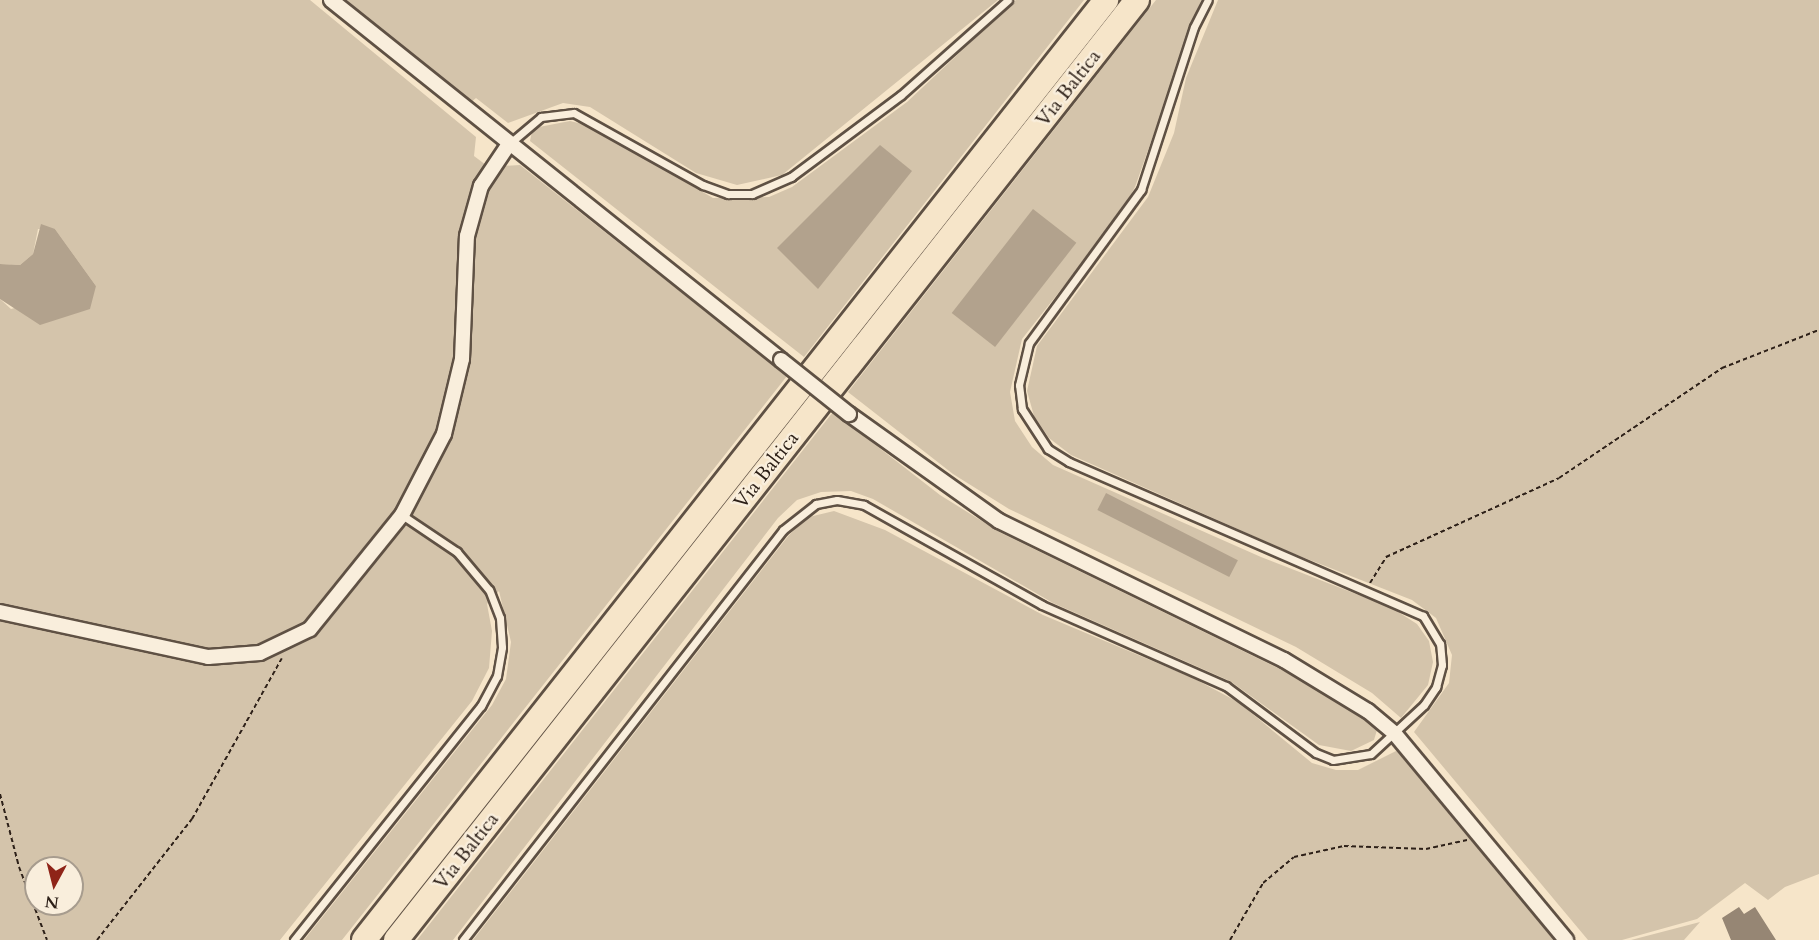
<!DOCTYPE html>
<style>
body{margin:0}
#map{position:relative;width:1819px;height:940px;overflow:hidden;background:#f6e5c9;font-family:Cardo,serif}
div>[style]{position:absolute}
[style*='--x']{left:calc(var(--x)*1px);top:calc(var(--y)*1px);width:calc(var(--w)*1px);rotate:calc(var(--a)*1deg)}
.green>*{inset:0;background:#d4c4ab}
.water>*{inset:0;background:#b2a28d;transform-origin:0 0}
.building>*{inset:0;background:#968674}
.path>*{height:2px;margin-top:-1px;transform-origin:0;background:repeating-linear-gradient(90deg,#2d2018 0 4.5px,transparent 0 7.5px)}
.roads{filter:drop-shadow(2px 0 #5f5144) drop-shadow(-2px 0 #5f5144) drop-shadow(0 2px #5f5144) drop-shadow(0 -2px #5f5144)}
.service>*{height:7px;margin:-3.5px;padding:0 3.5px;transform-origin:3.5px;border-radius:3.5px;background:#f9eedc}
.minor>*{height:14px;margin:-7px;padding:0 7px;transform-origin:7px;border-radius:7px;background:#f9eedc}
.motorway>*{height:24px;margin:-12px;padding:0 12px;transform-origin:12px;border-radius:12px;background:#f6e5c9}
.bridges{filter:drop-shadow(2px 0 #5f5144) drop-shadow(-2px 0 #5f5144) drop-shadow(0 2px #5f5144) drop-shadow(0 -2px #5f5144)}
.minor-bridge>*{height:14px;margin:-7px;padding:0 7px;transform-origin:7px;border-radius:7px;background:#f9eedc}
span{translate:-50% -50%;white-space:nowrap;text-align:center;line-height:1.15;-webkit-text-stroke:5px #f9eedc;paint-order:stroke}
.street-label{font-size:20px;color:#2d2018}
.north{position:absolute;left:24px;top:856px;width:60px;height:60px;box-sizing:border-box;background:#f9eedc;border:2px solid #a79c8e;border-radius:50%;rotate:187deg;font-size:16px;font-weight:700;line-height:24px;text-align:center;color:#2d2018}
.north::after{content:'';display:block;margin:auto;width:21px;height:27px;background:#8f2418;clip-path:polygon(50% 0,100% 100%,50% 72%,0 100%)}
</style>
<div id="map">
<div class="green">
<i style="clip-path:polygon(evenodd,0 0,310px 0,476px 137px,474px 156px,498px 174px,503px 166px,520px 165px,787px 376px,342px 940px,304px 940px,492px 705px,506px 679px,511px 642px,499px 591px,487px 604px,492px 631px,489px 668px,472px 701px,280px 940px,0 940px,0 299px,11px 309px,96px 286px,55px 229px,38px 229px,33px 254px,20px 265px,0 264px,0 0,36px 868px,72px 868px,72px 904px,36px 904px,36px 868px)"></i>
<i style="clip-path:polygon(346px 0,998px 0,782px 175px,737px 185px,696px 173px,590px 107px,563px 103px,508px 123px,476px 98px,470px 103px)"></i>
<i style="clip-path:polygon(1016px 0,1084px 0,804px 357px,530px 141px,532px 132px,539px 127px,570px 121px,591px 126px,713px 198px,769px 197px,792px 187px,907px 102px)"></i>
<i style="clip-path:polygon(1156px 0,1201px 0,1135px 187px,1119px 216px,1022px 339px,1010px 392px,1015px 421px,1032px 447px,1053px 465px,1261px 557px,1392px 608px,1417px 624px,1429px 641px,1433px 662px,1428px 685px,1401px 718px,1372px 693px,1296px 647px,1009px 509px,953px 474px,848px 392px)"></i>
<i style="clip-path:polygon(1218px 0,1819px 0,1819px 874px,1785px 887px,1768px 900px,1745px 883px,1697px 919px,1622px 940px,1588px 940px,1414px 732px,1449px 683px,1452px 655px,1436px 618px,1412px 600px,1292px 553px,1071px 455px,1049px 438px,1034px 416px,1027px 391px,1037px 346px,1148px 197px,1174px 133px,1186px 78px)"></i>
<i style="clip-path:polygon(833px 412px,940px 495px,1001px 533px,1329px 693px,1377px 730px,1374px 740px,1351px 751px,1319px 745px,1230px 681px,1053px 603px,873px 499px,851px 491px,821px 492px,797px 500px,778px 518px,453px 940px,417px 940px)"></i>
<i style="clip-path:polygon(834px 511px,885px 530px,1043px 615px,1193px 678px,1238px 702px,1312px 763px,1336px 770px,1358px 770px,1398px 750px,1557px 940px,473px 940px,789px 535px,809px 517px)"></i>
<i style="clip-path:polygon(1700px 922px,1684px 940px,1631px 940px)"></i>
</div>
<div class="water">
<i style="clip-path:polygon(880px 145px,912px 171px,818px 289px,777px 248px)"></i>
<i style="left:1033px;top:209px;width:55px;height:132px;rotate:38deg"></i>
<i style="clip-path:polygon(41px 224px,55px 229px,96px 286px,90px 309px,40px 325px,0 299px,0 264px,20px 265px,33px 254px)"></i>
<i style="left:1106px;top:493px;width:148px;height:19px;rotate:27deg"></i>
</div>
<div class="building">
<i style="clip-path:polygon(1739px 907px,1744px 914px,1755px 907px,1776px 940px,1731px 940px,1722px 918px)"></i>
</div>
<div class="path">
<i style="--x:1370;--y:583;--w:31;--a:-58"></i>
<i style="--x:1386;--y:557;--w:190;--a:-24.5"></i>
<i style="--x:1559;--y:478;--w:197;--a:-34"></i>
<i style="--x:1722;--y:368;--w:104;--a:-21.4"></i>
<i style="--x:0;--y:794;--w:75;--a:75.4"></i>
<i style="--x:19;--y:867;--w:78;--a:69"></i>
<i style="--x:97;--y:940;--w:154;--a:-51.9"></i>
<i style="--x:192;--y:819;--w:184;--a:-60.8"></i>
<i style="--x:1230;--y:940;--w:66;--a:-59.9"></i>
<i style="--x:1263;--y:883;--w:40;--a:-40"></i>
<i style="--x:1294;--y:857;--w:51;--a:-12.4"></i>
<i style="--x:1344;--y:846;--w:82;--a:2.1"></i>
<i style="--x:1426;--y:849;--w:42;--a:-12.4"></i>
</div>
<div class="roads">
<div class="service">
<i style="--x:509;--y:144;--w:42;--a:-40.2"></i>
<i style="--x:541;--y:117;--w:33;--a:-7"></i>
<i style="--x:574;--y:113;--w:148;--a:29.2"></i>
<i style="--x:703;--y:185;--w:27;--a:20"></i>
<i style="--x:728;--y:194;--w:24;--a:0"></i>
<i style="--x:752;--y:194;--w:43;--a:-23.6"></i>
<i style="--x:791;--y:177;--w:137;--a:-36.7"></i>
<i style="--x:901;--y:95;--w:143;--a:-41.6"></i>
<i style="--x:294;--y:940;--w:300;--a:-51.4"></i>
<i style="--x:481;--y:706;--w:34;--a:-62"></i>
<i style="--x:497;--y:676;--w:29;--a:-80"></i>
<i style="--x:502;--y:647;--w:29;--a:-94"></i>
<i style="--x:500;--y:618;--w:30;--a:-111"></i>
<i style="--x:489;--y:590;--w:50;--a:-130.1"></i>
<i style="--x:457;--y:552;--w:66;--a:-146.1"></i>
<i style="--x:463;--y:940;--w:520;--a:-52.03"></i>
<i style="--x:783;--y:530;--w:42;--a:-38.2"></i>
<i style="--x:816;--y:504;--w:21;--a:-11"></i>
<i style="--x:837;--y:500;--w:27;--a:10"></i>
<i style="--x:864;--y:505;--w:204;--a:29.3"></i>
<i style="--x:1042;--y:605;--w:201;--a:23.8"></i>
<i style="--x:1226;--y:686;--w:112;--a:36.7"></i>
<i style="--x:1316;--y:753;--w:18;--a:22"></i>
<i style="--x:1333;--y:760;--w:38;--a:-9"></i>
<i style="--x:1371;--y:754;--w:72;--a:-42.8"></i>
<i style="--x:1424;--y:705;--w:22;--a:-56"></i>
<i style="--x:1436;--y:687;--w:23;--a:-75"></i>
<i style="--x:1442;--y:665;--w:21;--a:-95"></i>
<i style="--x:1440;--y:644;--w:33;--a:-121"></i>
<i style="--x:1423;--y:616;--w:386;--a:-156.5"></i>
<i style="--x:1069;--y:462;--w:25;--a:-148"></i>
<i style="--x:1048;--y:449;--w:48;--a:-123"></i>
<i style="--x:1022;--y:409;--w:24;--a:-97"></i>
<i style="--x:1019;--y:385;--w:43;--a:-76.6"></i>
<i style="--x:1029;--y:343;--w:190;--a:-53.8"></i>
<i style="--x:1141;--y:190;--w:171;--a:-72"></i>
<i style="--x:1194;--y:27;--w:30;--a:-63"></i>
</div>
<div class="minor">
<i style="--x:331;--y:0;--w:576;--a:38.66"></i>
<i style="--x:849;--y:414;--w:184;--a:35.5"></i>
<i style="--x:999;--y:521;--w:317;--a:26"></i>
<i style="--x:1284;--y:660;--w:98;--a:31.3"></i>
<i style="--x:1368;--y:711;--w:35;--a:40"></i>
<i style="--x:1395;--y:734;--w:268;--a:50.3"></i>
<i style="--x:0;--y:612;--w:213;--a:12.2"></i>
<i style="--x:208;--y:657;--w:52;--a:-4.4"></i>
<i style="--x:260;--y:653;--w:55;--a:-25.6"></i>
<i style="--x:310;--y:629;--w:146;--a:-51.1"></i>
<i style="--x:402;--y:515;--w:91;--a:-62.6"></i>
<i style="--x:444;--y:434;--w:77;--a:-76.5"></i>
<i style="--x:462;--y:359;--w:123;--a:-87.7"></i>
<i style="--x:467;--y:236;--w:52;--a:-74.4"></i>
<i style="--x:481;--y:186;--w:50;--a:-56.3"></i>
</div>
<div class="motorway">
<i style="--x:364;--y:940;--w:1198;--a:-51.71"></i>
<i style="--x:396;--y:940;--w:1197;--a:-51.75"></i>
</div>
</div>
<div class="bridges">
<div class="minor-bridge">
<i style="--x:781;--y:360;--w:87;--a:38.5"></i>
</div>
</div>
<div class="street-label">
<span style="left:1068px;top:88px;rotate:-52deg">Via Baltica</span>
<span style="left:766px;top:470px;rotate:-52deg">Via Baltica</span>
<span style="left:466px;top:851px;rotate:-52deg">Via Baltica</span>
</div>
<div class="north">N</div>
</div>
